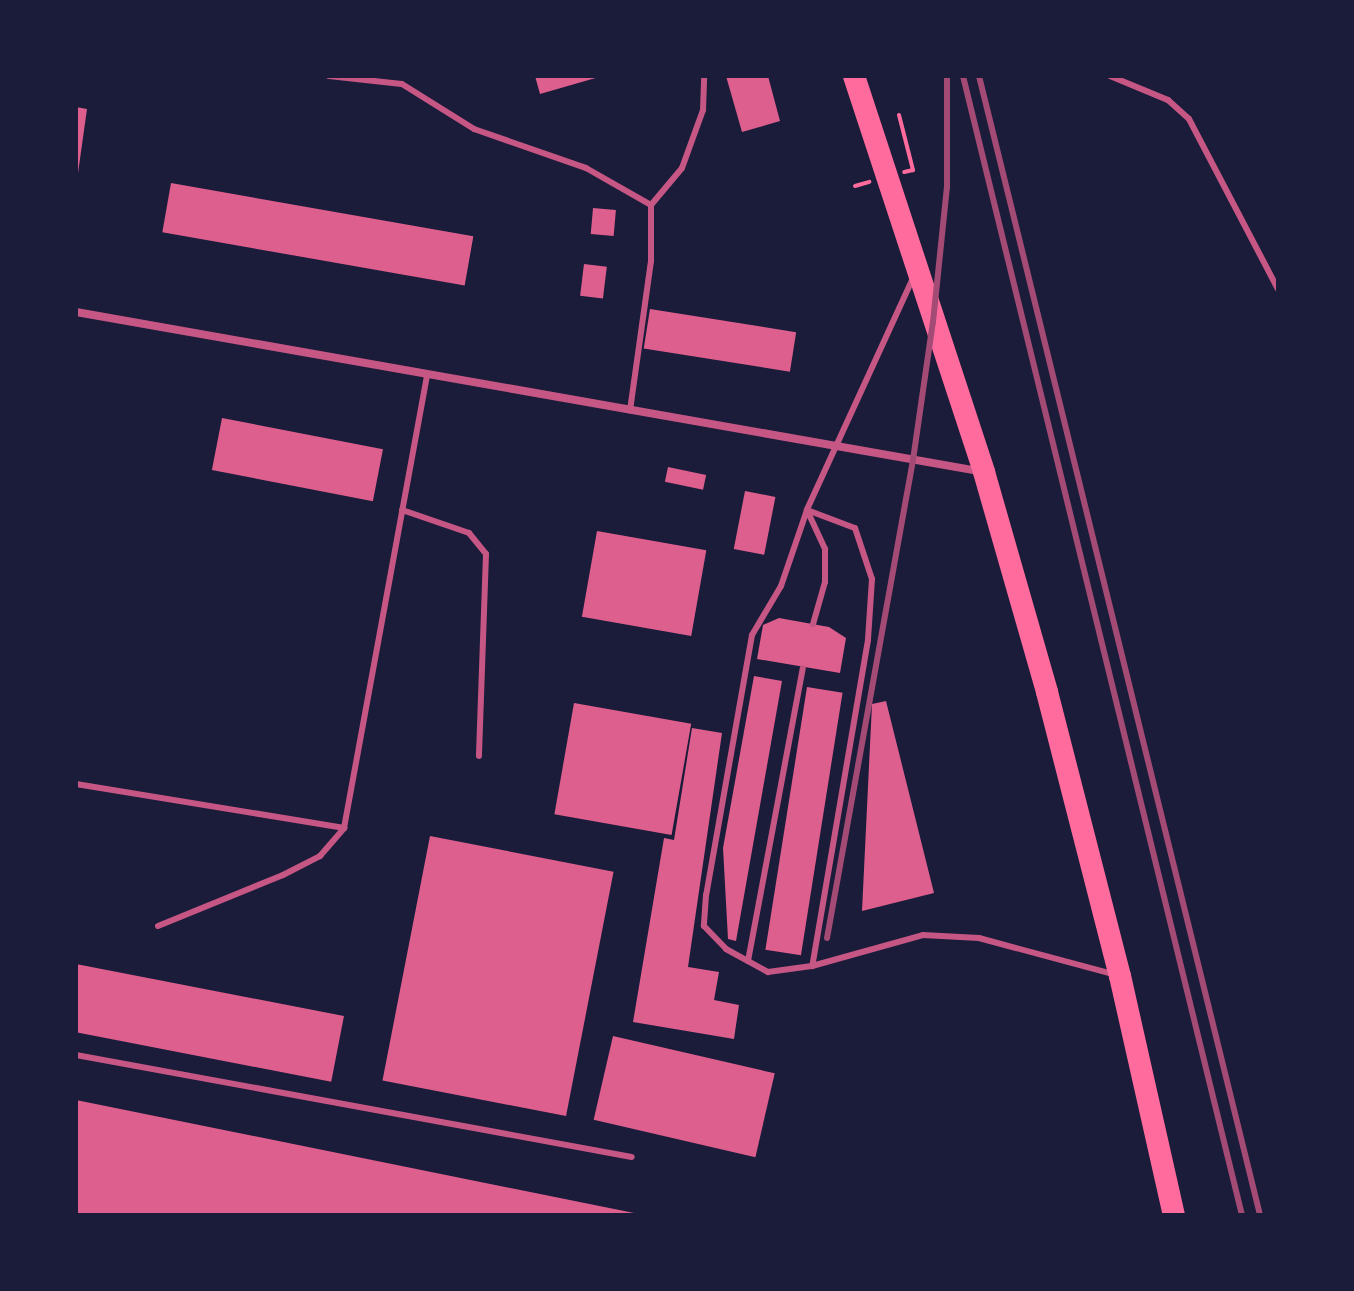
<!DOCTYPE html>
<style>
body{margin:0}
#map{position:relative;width:1354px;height:1291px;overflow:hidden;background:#1b1b3a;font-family:Georgia,serif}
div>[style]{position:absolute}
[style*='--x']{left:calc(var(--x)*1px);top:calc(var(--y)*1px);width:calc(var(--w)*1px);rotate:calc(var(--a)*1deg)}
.building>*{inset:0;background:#dd5f8e;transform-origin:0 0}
.path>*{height:4px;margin:-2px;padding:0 2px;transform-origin:2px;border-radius:2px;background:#ff6b9d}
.service>*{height:6px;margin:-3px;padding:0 3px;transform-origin:3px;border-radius:3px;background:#c65784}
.minor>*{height:8px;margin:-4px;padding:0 4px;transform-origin:4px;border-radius:4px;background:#c65784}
.trunk>*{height:22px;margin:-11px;padding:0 11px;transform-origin:11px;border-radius:11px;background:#ff6b9d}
.rail>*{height:6px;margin:-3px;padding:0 3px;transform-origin:3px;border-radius:3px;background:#a44b75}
span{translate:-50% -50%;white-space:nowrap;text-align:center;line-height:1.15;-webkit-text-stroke:6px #1b1b3a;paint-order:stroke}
.frame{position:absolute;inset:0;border:78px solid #1b1b3a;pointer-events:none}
</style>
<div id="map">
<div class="building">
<i style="clip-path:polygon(535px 76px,599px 76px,599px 77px,540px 94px)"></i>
<i style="clip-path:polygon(726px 76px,768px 76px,780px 121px,742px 132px)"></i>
<i style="clip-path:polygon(76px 107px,87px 109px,78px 173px,76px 173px)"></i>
<i style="left:171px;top:183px;width:307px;height:50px;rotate:10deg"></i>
<i style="left:593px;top:208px;width:23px;height:26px;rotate:5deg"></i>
<i style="left:584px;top:264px;width:23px;height:32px;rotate:7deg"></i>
<i style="left:650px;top:309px;width:148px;height:40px;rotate:9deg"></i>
<i style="left:222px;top:418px;width:164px;height:53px;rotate:11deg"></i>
<i style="left:668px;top:467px;width:39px;height:15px;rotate:12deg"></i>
<i style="left:745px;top:491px;width:31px;height:59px;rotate:11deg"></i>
<i style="left:597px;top:531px;width:111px;height:87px;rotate:10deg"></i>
<i style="clip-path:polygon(779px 618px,829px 627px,846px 638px,840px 673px,757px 659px,763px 625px)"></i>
<i style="clip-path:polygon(754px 676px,782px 681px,736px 941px,728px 939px,723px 848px)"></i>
<i style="left:807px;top:687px;width:36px;height:266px;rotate:9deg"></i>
<i style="clip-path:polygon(886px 701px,934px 893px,862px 911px,872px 704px)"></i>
<i style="left:574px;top:703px;width:119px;height:113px;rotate:10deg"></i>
<i style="clip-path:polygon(692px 728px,722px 733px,688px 967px,719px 972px,714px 1000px,739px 1005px,734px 1039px,633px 1022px,664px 838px,674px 840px)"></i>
<i style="left:430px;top:836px;width:187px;height:249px;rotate:11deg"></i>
<i style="left:76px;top:964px;width:273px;height:67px;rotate:11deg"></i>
<i style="left:613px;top:1036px;width:166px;height:86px;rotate:13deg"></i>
<i style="clip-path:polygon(76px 1100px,639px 1214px,639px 1215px,76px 1215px)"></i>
</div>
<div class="path">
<i style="--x:899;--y:115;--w:57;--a:75.7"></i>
<i style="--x:913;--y:170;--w:9;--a:167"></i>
<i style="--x:855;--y:186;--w:15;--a:-16"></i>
</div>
<div class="service">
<i style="--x:329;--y:76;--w:73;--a:6.3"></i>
<i style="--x:402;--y:84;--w:85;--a:32"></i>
<i style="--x:474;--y:129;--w:119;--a:19.2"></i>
<i style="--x:586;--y:168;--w:75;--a:29.6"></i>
<i style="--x:651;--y:205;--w:56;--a:90"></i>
<i style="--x:651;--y:261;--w:151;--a:98"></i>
<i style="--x:1110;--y:76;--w:63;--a:22.5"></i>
<i style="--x:1168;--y:100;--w:28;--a:42"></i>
<i style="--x:1189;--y:119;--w:192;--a:62.4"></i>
<i style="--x:651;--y:205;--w:48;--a:-50"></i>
<i style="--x:682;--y:168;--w:62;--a:-70.1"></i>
<i style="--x:703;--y:110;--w:34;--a:-88"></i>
<i style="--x:913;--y:278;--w:255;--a:114.6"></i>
<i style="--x:807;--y:510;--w:80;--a:108.9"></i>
<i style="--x:781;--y:586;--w:57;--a:120.6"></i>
<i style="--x:752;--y:635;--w:264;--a:100"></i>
<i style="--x:706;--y:895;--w:31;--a:94"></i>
<i style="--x:704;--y:926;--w:32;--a:46"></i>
<i style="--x:726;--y:949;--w:48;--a:28.7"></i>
<i style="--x:768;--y:972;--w:44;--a:-7.8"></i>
<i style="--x:812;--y:966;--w:115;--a:-15.6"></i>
<i style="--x:923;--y:935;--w:56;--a:3.1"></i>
<i style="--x:979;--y:938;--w:138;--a:15.1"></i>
<i style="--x:402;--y:510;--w:71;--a:18.9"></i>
<i style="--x:469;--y:533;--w:27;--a:51"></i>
<i style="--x:486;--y:554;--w:202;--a:92"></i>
<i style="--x:807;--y:510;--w:51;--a:20.6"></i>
<i style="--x:855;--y:528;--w:54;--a:71.6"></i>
<i style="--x:872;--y:579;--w:61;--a:93.8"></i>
<i style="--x:868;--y:640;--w:331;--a:99.7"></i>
<i style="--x:807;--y:510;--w:43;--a:65.2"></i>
<i style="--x:825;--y:549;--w:33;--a:90"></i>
<i style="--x:825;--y:582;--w:44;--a:105.9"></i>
<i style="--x:76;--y:784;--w:272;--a:9.3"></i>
<i style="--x:158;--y:926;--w:135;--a:-22.2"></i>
<i style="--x:283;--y:875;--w:42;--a:-27.2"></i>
<i style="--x:320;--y:856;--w:37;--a:-49"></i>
<i style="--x:344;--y:828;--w:461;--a:-79.6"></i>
<i style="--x:748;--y:961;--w:298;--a:-79.4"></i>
<i style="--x:76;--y:1055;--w:565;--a:10.4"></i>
</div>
<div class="minor">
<i style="--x:76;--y:312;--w:917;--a:9.99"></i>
</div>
<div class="trunk">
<i style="--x:854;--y:76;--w:417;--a:71.8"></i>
<i style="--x:984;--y:472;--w:229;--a:74"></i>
<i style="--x:1047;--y:692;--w:293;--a:75.6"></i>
<i style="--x:1120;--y:976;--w:245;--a:77.3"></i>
</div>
<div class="rail">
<i style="--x:963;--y:76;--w:1173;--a:76.24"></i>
<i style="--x:979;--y:76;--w:1173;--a:76.14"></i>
<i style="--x:827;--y:938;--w:486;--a:-79.8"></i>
<i style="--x:913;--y:460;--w:139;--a:-81.8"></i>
<i style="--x:933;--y:322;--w:136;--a:-84.1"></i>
<i style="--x:947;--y:187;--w:111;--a:-90"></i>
</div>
<div class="frame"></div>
</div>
